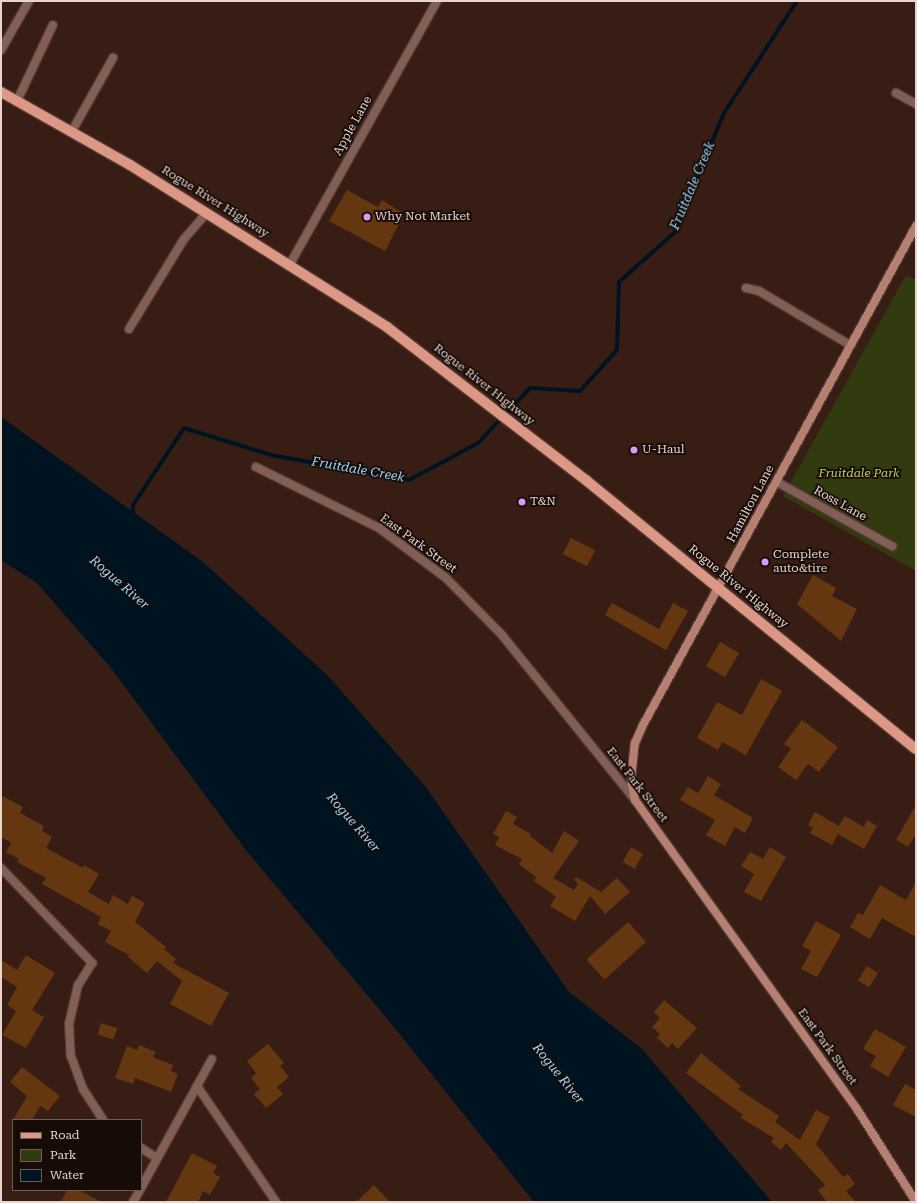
<!DOCTYPE html>
<style>
body{margin:0}
#map{position:relative;width:917px;height:1203px;overflow:hidden;background:#371d13;font-family:"Roboto Serif",serif}
div>[style]{position:absolute}
[style*='--x']{left:calc(var(--x)*1px);top:calc(var(--y)*1px);width:calc(var(--w)*1px);rotate:calc(var(--a)*1deg)}
.green>*{inset:0;background:#323b10}
.water>*{inset:0;background:#001320}
.stream>*{height:4px;margin:-2px;padding:0 2px;transform-origin:2px;border-radius:2px;background:#001320}
.building>*{inset:0;background:#653710;transform-origin:0 0}
.roads{filter:drop-shadow(1px 0 #533a31) drop-shadow(-1px 0 #533a31) drop-shadow(0 1px #533a31) drop-shadow(0 -1px #533a31)}
.lane>*{height:8px;margin:-4px;padding:0 4px;transform-origin:4px;border-radius:4px;background:#815f56}
.street>*{height:8px;margin:-4px;padding:0 4px;transform-origin:4px;border-radius:4px;background:#815f56}
.secondary>*{height:8px;margin:-4px;padding:0 4px;transform-origin:4px;border-radius:4px;background:#b57f71}
.primary>*{height:10px;margin:-5px;padding:0 5px;transform-origin:5px;border-radius:5px;background:#dd9885}
.dots>*{width:11px;height:11px;translate:-50% -50%;box-sizing:border-box;border:2px solid #170b07;border-radius:50%}
span{translate:-50% -50%;white-space:nowrap;text-align:center;line-height:1.15;-webkit-text-stroke:3.5px #170b07;paint-order:stroke}
.street-label{font-size:12px;color:#e7d5ce}
.poi-label{font-size:12px;color:#e7d5ce}
.left{translate:0 -50%;text-align:left}
.park-label{font-size:12px;color:#bad26a;font-style:italic}
.water-label{font-size:13px;color:#9ad7fb;font-style:italic}
.frame{position:absolute;inset:0;border:2px solid #e7d5ce;pointer-events:none}
.legend{position:absolute;left:12px;top:1119px;width:130px;height:72px;box-sizing:border-box;background:#170b07;border:1px solid #6a5c57;margin:0;padding:5px 7px;list-style:none;font-size:12px;color:#e7d5ce}
.legend li{display:flex;align-items:center;gap:8px;height:20px}
.legend b{width:20px;border:1px solid #6a5c57}
</style>
<div id="map">
<div class="green">
<i style="clip-path:polygon(906px 275px,916px 280px,916px 571px,783px 496px)"></i>
</div>
<div class="water">
<i style="clip-path:polygon(1px 417px,203px 562px,328px 676px,425px 786px,569px 992px,642px 1049px,772px 1202px,534px 1202px,394px 1027px,245px 849px,111px 668px,37px 583px,1px 560px)"></i>
</div>
<div class="stream">
<i style="--x:133;--y:516;--w:11;--a:-90"></i>
<i style="--x:133;--y:505;--w:92;--a:-56.5"></i>
<i style="--x:184;--y:428;--w:91;--a:17.2"></i>
<i style="--x:271;--y:455;--w:140;--a:10.3"></i>
<i style="--x:409;--y:480;--w:78;--a:-28.2"></i>
<i style="--x:478;--y:443;--w:76;--a:-46.6"></i>
<i style="--x:530;--y:388;--w:50;--a:3.4"></i>
<i style="--x:580;--y:391;--w:55;--a:-47.9"></i>
<i style="--x:617;--y:350;--w:68;--a:-88.3"></i>
<i style="--x:619;--y:282;--w:74;--a:-41.7"></i>
<i style="--x:674;--y:233;--w:130;--a:-67.4"></i>
<i style="--x:724;--y:113;--w:134;--a:-56.9"></i>
</div>
<div class="building">
<i style="clip-path:polygon(347px 190px,378px 207px,382px 200px,404px 214px,385px 251px,329px 221px)"></i>
<i style="left:571px;top:538px;width:27px;height:18px;rotate:27deg"></i>
<i style="clip-path:polygon(813px 575px,836px 588px,832px 596px,857px 609px,841px 641px,797px 604px)"></i>
<i style="clip-path:polygon(612px 603px,659px 629px,673px 603px,688px 611px,666px 650px,605px 615px)"></i>
<i style="left:720px;top:642px;width:22px;height:28px;rotate:30deg"></i>
<i style="clip-path:polygon(761px 679px,782px 691px,746px 755px,722px 742px,718px 750px,697px 738px,717px 702px,742px 715px)"></i>
<i style="clip-path:polygon(802px 720px,838px 747px,819px 772px,808px 764px,796px 780px,778px 767px,791px 749px,784px 744px)"></i>
<i style="clip-path:polygon(708px 776px,721px 784px,714px 795px,753px 818px,745px 833px,735px 827px,725px 846px,706px 835px,715px 820px,680px 800px,688px 787px,698px 793px)"></i>
<i style="clip-path:polygon(1px 795px,23px 807px,20px 813px,44px 826px,42px 831px,52px 837px,46px 848px,83px 868px,84px 865px,99px 874px,88px 892px,109px 904px,113px 895px,128px 904px,132px 896px,145px 903px,135px 922px,166px 947px,164px 949px,176px 959px,173px 963px,229px 993px,211px 1026px,170px 1004px,182px 981px,157px 961px,147px 973px,128px 957px,129px 955px,105px 942px,111px 931px,98px 924px,101px 917px,42px 884px,46px 878px,17px 862px,19px 859px,6px 852px,11px 843px,1px 837px)"></i>
<i style="clip-path:polygon(916px 805px,916px 834px,908px 847px,896px 840px)"></i>
<i style="clip-path:polygon(506px 811px,517px 817px,513px 824px,531px 834px,530px 836px,552px 853px,564px 831px,579px 841px,553px 878px,574px 890px,578px 884px,574px 879px,576px 877px,601px 892px,617px 878px,630px 892px,605px 914px,590px 896px,575px 921px,550px 906px,556px 897px,534px 881px,536px 877px,519px 864px,522px 859px,495px 845px,499px 837px,493px 834px)"></i>
<i style="clip-path:polygon(815px 812px,839px 826px,845px 816px,864px 827px,867px 820px,877px 826px,864px 849px,838px 834px,832px 845px,810px 833px,813px 828px,808px 825px)"></i>
<i style="left:631px;top:847px;width:14px;height:17px;rotate:30deg"></i>
<i style="clip-path:polygon(770px 847px,786px 857px,761px 901px,744px 892px,754px 874px,741px 866px,750px 852px,763px 859px)"></i>
<i style="clip-path:polygon(916px 882px,916px 937px,882px 918px,870px 939px,850px 927px,858px 913px,863px 915px,880px 885px,906px 900px)"></i>
<i style="clip-path:polygon(816px 921px,841px 935px,817px 977px,801px 969px,811px 951px,802px 946px)"></i>
<i style="left:628px;top:922px;width:27px;height:56px;rotate:48deg"></i>
<i style="clip-path:polygon(26px 955px,55px 973px,32px 1010px,44px 1017px,26px 1048px,2px 1035px,16px 1011px,7px 1005px,17px 987px,1px 977px,1px 960px,17px 970px)"></i>
<i style="left:867px;top:966px;width:13px;height:17px;rotate:32deg"></i>
<i style="clip-path:polygon(664px 1000px,697px 1028px,678px 1049px,672px 1043px,668px 1048px,657px 1038px,660px 1034px,652px 1027px,660px 1018px,654px 1012px)"></i>
<i style="left:101px;top:1023px;width:17px;height:12px;rotate:17deg"></i>
<i style="clip-path:polygon(875px 1029px,906px 1047px,888px 1077px,870px 1066px,876px 1056px,863px 1049px)"></i>
<i style="clip-path:polygon(268px 1044px,284px 1063px,280px 1066px,289px 1077px,277px 1087px,283px 1094px,266px 1108px,254px 1094px,260px 1089px,251px 1078px,256px 1073px,247px 1061px)"></i>
<i style="clip-path:polygon(139px 1045px,156px 1052px,153px 1057px,173px 1065px,171px 1071px,178px 1074px,171px 1092px,135px 1078px,133px 1084px,115px 1078px,127px 1046px,137px 1050px)"></i>
<i style="clip-path:polygon(701px 1053px,741px 1086px,738px 1089px,779px 1116px,775px 1122px,800px 1140px,816px 1110px,830px 1117px,816px 1144px,843px 1177px,848px 1174px,855px 1184px,846px 1191px,856px 1202px,827px 1202px,818px 1190px,825px 1185px,786px 1143px,781px 1150px,771px 1142px,774px 1138px,741px 1118px,743px 1115px,686px 1073px)"></i>
<i style="clip-path:polygon(22px 1067px,60px 1096px,48px 1111px,40px 1106px,32px 1120px,13px 1120px,27px 1096px,10px 1082px)"></i>
<i style="clip-path:polygon(905px 1084px,916px 1090px,916px 1117px,893px 1105px)"></i>
<i style="clip-path:polygon(192px 1153px,217px 1166px,213px 1173px,220px 1177px,210px 1195px,203px 1191px,198px 1202px,166px 1202px)"></i>
<i style="clip-path:polygon(374px 1185px,390px 1202px,356px 1202px)"></i>
<i style="clip-path:polygon(67px 1190px,79px 1190px,101px 1202px,61px 1202px)"></i>
</div>
<div class="roads">
<div class="lane">
<i style="--x:17;--y:101;--w:84;--a:-64.7"></i>
<i style="--x:72;--y:131;--w:84;--a:-60.7"></i>
<i style="--x:746;--y:288;--w:13;--a:13"></i>
<i style="--x:759;--y:291;--w:106;--a:30.7"></i>
<i style="--x:129;--y:329;--w:105;--a:-58.6"></i>
<i style="--x:184;--y:239;--w:35;--a:-49"></i>
</div>
<div class="street">
<i style="--x:1;--y:50;--w:56;--a:-60.3"></i>
<i style="--x:896;--y:93;--w:23;--a:29"></i>
<i style="--x:290;--y:264;--w:301;--a:-60.8"></i>
<i style="--x:256;--y:467;--w:137;--a:26.4"></i>
<i style="--x:379;--y:528;--w:84;--a:36.7"></i>
<i style="--x:446;--y:578;--w:80;--a:45.5"></i>
<i style="--x:502;--y:635;--w:212;--a:51.1"></i>
<i style="--x:777;--y:482;--w:132;--a:29.1"></i>
<i style="--x:1;--y:868;--w:132;--a:46.2"></i>
<i style="--x:92;--y:963;--w:26;--a:122"></i>
<i style="--x:78;--y:985;--w:39;--a:103"></i>
<i style="--x:69;--y:1023;--w:33;--a:87"></i>
<i style="--x:71;--y:1056;--w:35;--a:70"></i>
<i style="--x:83;--y:1089;--w:37;--a:57"></i>
<i style="--x:197;--y:1086;--w:140;--a:55.7"></i>
<i style="--x:141;--y:1148;--w:19;--a:32"></i>
<i style="--x:141;--y:1188;--w:147;--a:-61.2"></i>
<i style="--x:133;--y:1202;--w:14;--a:-60"></i>
</div>
<div class="secondary">
<i style="--x:916;--y:1202;--w:110;--a:-122.4"></i>
<i style="--x:857;--y:1109;--w:380;--a:-125.7"></i>
<i style="--x:635;--y:800;--w:21;--a:-101"></i>
<i style="--x:631;--y:779;--w:36;--a:-84"></i>
<i style="--x:635;--y:743;--w:20;--a:-66"></i>
<i style="--x:643;--y:725;--w:569;--a:-61.32"></i>
</div>
<div class="primary">
<i style="--x:1;--y:92;--w:148;--a:29.5"></i>
<i style="--x:130;--y:165;--w:304;--a:32.2"></i>
<i style="--x:387;--y:327;--w:252;--a:37.6"></i>
<i style="--x:587;--y:481;--w:424;--a:39.2"></i>
</div>
</div>
<div class="dots">
<i style="left:367px;top:217px;background:#dd99f3"></i>
<i style="left:634px;top:450px;background:#dd99f3"></i>
<i style="left:522px;top:502px;background:#dd99f3"></i>
<i style="left:765px;top:562px;background:#dd99f3"></i>
</div>
<div class="street-label">
<span style="left:353px;top:126px;rotate:-61deg">Apple Lane</span>
<span style="left:215px;top:202px;rotate:32deg">Rogue River Highway</span>
<span style="left:484px;top:385px;rotate:38deg">Rogue River Highway</span>
<span style="left:751px;top:504px;rotate:-62deg">Hamilton Lane</span>
<span style="left:840px;top:504px;rotate:29deg">Ross Lane</span>
<span style="left:418px;top:544px;rotate:36deg">East Park Street</span>
<span style="left:738px;top:587px;rotate:39deg">Rogue River Highway</span>
<span style="left:637px;top:785px;rotate:52deg">East Park Street</span>
<span style="left:827px;top:1047px;rotate:54deg">East Park Street</span>
</div>
<div class="poi-label">
<span class="left" style="left:375px;top:217px">Why Not Market</span>
<span class="left" style="left:642px;top:450px">U-Haul</span>
<span class="left" style="left:530px;top:502px">T&amp;N</span>
<span class="left" style="left:773px;top:562px">Complete<br>auto&amp;tire</span>
</div>
<div class="park-label">
<span style="left:859px;top:474px">Fruitdale Park</span>
</div>
<div class="water-label">
<span style="left:693px;top:186px;rotate:-67deg">Fruitdale Creek</span>
<span style="left:358px;top:470px;rotate:10deg">Fruitdale Creek</span>
<span style="left:119px;top:583px;rotate:41deg">Rogue River</span>
<span style="left:353px;top:823px;rotate:49deg">Rogue River</span>
<span style="left:558px;top:1074px;rotate:51deg">Rogue River</span>
</div>
<div class="frame"></div>
<ul class="legend">
<li><b style="height:5px;background:#dd9885"></b>Road</li>
<li><b style="height:11px;background:#323b10"></b>Park</li>
<li><b style="height:11px;background:#001320"></b>Water</li>
</ul>
</div>
